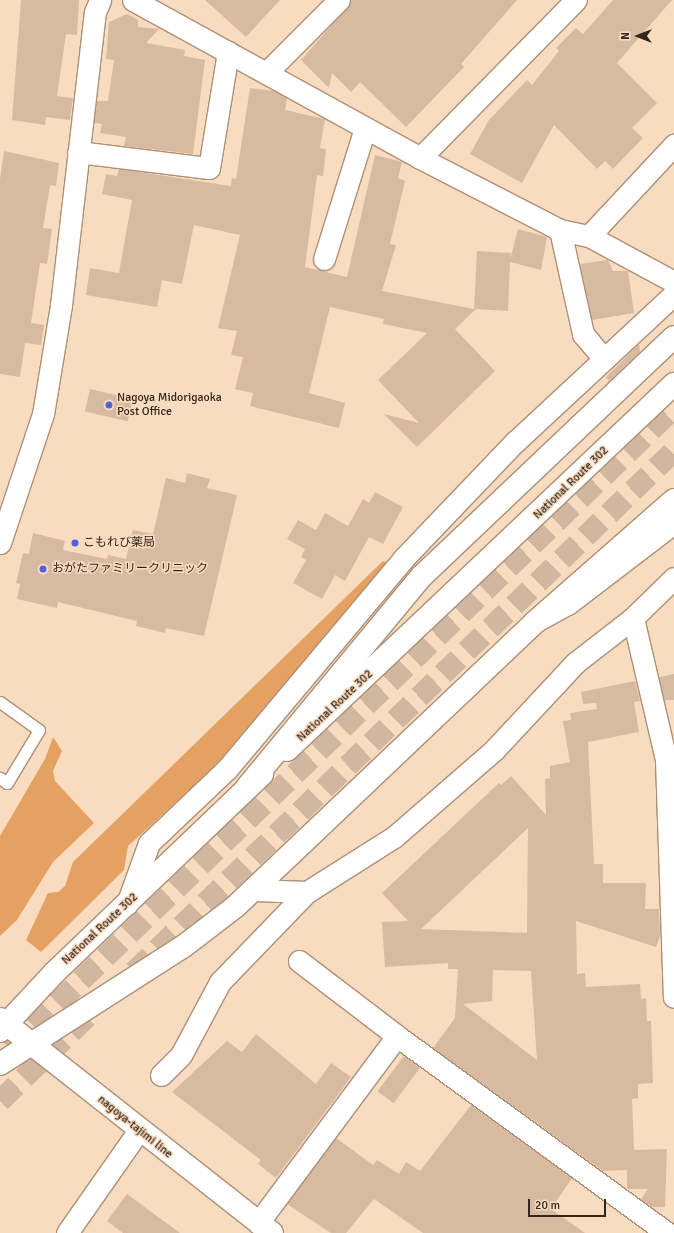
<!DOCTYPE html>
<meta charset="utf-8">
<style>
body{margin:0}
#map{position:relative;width:674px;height:1233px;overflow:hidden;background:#f9dbc0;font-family:Signika,"Noto Sans JP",sans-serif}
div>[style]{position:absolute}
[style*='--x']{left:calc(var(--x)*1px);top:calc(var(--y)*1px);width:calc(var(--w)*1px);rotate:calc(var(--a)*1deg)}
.forest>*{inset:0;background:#e4a162}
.building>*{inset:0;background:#d8baa0;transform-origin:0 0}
.motorway-tunnel>*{height:22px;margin-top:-11px;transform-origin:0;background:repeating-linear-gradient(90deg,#d1b79f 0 22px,transparent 0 33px)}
.roads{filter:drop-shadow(1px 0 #ac9077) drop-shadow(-1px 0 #ac9077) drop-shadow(0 1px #ac9077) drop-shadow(0 -1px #ac9077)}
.service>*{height:11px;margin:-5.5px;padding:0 5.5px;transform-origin:5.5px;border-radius:5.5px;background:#fff}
.minor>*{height:21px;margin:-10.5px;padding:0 10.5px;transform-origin:10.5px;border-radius:10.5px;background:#fff}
.primary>*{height:22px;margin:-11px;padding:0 11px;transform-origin:11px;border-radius:11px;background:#fff}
.trunk>*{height:22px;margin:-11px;padding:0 11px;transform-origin:11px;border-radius:11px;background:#fff}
.motorway>*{height:22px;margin:-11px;padding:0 11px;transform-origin:11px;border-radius:11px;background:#fff}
.dots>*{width:11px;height:11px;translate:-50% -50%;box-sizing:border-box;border:2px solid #f9dbc0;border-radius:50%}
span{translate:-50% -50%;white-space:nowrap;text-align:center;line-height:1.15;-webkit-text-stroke:3px #f9dbc0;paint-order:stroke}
.poi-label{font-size:12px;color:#31261c}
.left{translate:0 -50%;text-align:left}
.street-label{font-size:12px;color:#31261c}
.north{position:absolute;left:618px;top:16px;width:40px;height:40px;-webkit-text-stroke:3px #f9dbc0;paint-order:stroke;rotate:270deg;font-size:11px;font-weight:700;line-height:16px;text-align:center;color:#31261c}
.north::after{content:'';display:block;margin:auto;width:14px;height:18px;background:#31261c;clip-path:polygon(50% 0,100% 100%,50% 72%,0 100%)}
.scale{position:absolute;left:528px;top:1199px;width:78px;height:18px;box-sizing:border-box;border:2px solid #31261c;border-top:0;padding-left:5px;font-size:12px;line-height:14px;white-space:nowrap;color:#31261c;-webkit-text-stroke:3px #f9dbc0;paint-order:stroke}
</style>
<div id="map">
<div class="forest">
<i style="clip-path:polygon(383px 561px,388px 563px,230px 753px,128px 846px,124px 870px,41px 952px,26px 940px,48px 893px,58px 892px,65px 886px,73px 862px)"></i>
<i style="clip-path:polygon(53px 737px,62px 751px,53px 771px,55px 781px,94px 823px,53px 862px,17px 920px,0 936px,0 836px,45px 759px)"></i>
</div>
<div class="building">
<i style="clip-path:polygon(21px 0,79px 0,77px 35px,66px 34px,57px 96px,73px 98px,70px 120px,46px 117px,45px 125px,12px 120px)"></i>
<i style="clip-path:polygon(205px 0,280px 0,246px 37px)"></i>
<i style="clip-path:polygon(351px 0,517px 0,461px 64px,464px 67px,406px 127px,360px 82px,351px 92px,332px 73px,329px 88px,301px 60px,347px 8px)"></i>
<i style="clip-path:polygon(613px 0,672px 0,617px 63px,657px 103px,632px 128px,643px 138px,613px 169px,605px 161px,597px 169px,554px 125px,522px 183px,470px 154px,489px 120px,527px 80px,532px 85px,559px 51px,556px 48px,576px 28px,583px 34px)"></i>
<i style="clip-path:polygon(127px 14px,138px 20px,138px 27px,159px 29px,146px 43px,185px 50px,184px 56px,205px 60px,193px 154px,124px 146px,126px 137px,100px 133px,102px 124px,94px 123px,97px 101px,108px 101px,114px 60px,106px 59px,109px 22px)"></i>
<i style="clip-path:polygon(250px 88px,274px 91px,287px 98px,285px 110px,325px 119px,320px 148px,326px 149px,323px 176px,317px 175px,305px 267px,347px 277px,375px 155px,402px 162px,398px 178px,405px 181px,390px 244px,396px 245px,382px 291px,474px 309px,477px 251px,511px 253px,510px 260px,518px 229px,547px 237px,541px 270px,510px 262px,508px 311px,476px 309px,455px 329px,495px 371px,417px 447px,384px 414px,419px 423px,378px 380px,427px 333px,383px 324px,384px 319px,330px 307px,309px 393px,345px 403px,339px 428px,250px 406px,253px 393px,235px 389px,243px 357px,231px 355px,237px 331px,218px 328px,240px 235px,194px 225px,182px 284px,162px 280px,157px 307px,86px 295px,90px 268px,119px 273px,132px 200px,102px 194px,106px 174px,117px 176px,119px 169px,231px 186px,232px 178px,236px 179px)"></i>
<i style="clip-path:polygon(4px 151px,59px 163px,56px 186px,50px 185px,43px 228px,52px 229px,47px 264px,40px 263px,31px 323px,44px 325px,41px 345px,25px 343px,20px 377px,0 374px,0 179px)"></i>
<i style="clip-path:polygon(608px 260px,613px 271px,628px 271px,634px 313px,592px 320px,580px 264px)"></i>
<i style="clip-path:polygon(639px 344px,640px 352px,609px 381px,606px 377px)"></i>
<i style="left:90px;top:389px;width:44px;height:23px;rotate:13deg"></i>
<i style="clip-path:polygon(187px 473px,210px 479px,207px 488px,237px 495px,204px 636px,166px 628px,165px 633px,136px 626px,137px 621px,58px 602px,57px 608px,17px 599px,20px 584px,16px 583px,23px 553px,29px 554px,33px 533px,65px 541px,63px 550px,107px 559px,108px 555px,126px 559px,133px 530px,153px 534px,166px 478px,185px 483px)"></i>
<i style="clip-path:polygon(375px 492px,403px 507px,383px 544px,369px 537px,345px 581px,335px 575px,322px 599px,293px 583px,306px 560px,301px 557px,305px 549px,287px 539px,298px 520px,316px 530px,325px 513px,348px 526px,363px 499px,369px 503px)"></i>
<i style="clip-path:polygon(674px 674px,674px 700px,664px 700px,659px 677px)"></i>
<i style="clip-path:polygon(evenodd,635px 681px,640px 701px,634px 702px,639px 732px,588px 742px,594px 864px,603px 864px,603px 883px,646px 883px,645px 909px,659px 909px,660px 936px,656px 947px,576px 921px,577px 974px,585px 973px,586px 987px,640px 984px,641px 999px,646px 998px,647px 1021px,651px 1021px,653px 1083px,638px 1084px,638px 1098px,632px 1099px,634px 1150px,667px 1149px,665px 1207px,652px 1207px,641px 1199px,648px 1189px,627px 1189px,627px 1170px,603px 1171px,433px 1048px,455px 1018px,458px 969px,448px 969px,448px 963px,385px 967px,382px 922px,408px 921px,382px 893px,499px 783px,501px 785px,511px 776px,546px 815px,545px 779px,550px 778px,550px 766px,570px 762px,563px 721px,571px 720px,570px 713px,597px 709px,596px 703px,583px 704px,581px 692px,635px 681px,528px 828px,527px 933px,420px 929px,421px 929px,528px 828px,635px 681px,493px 970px,531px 971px,537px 1060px,463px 1004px,492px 1001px,493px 970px)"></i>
<i style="clip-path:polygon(256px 1034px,316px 1084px,331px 1063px,351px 1077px,276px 1178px,258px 1164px,261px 1160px,172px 1092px,227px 1041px,242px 1052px)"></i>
<i style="left:404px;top:1056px;width:20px;height:44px;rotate:37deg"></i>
<i style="clip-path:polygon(471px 1105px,572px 1178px,551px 1209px,585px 1233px,423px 1233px,374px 1199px,346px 1233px,331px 1233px,287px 1204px,336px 1138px,373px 1165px,377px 1160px,399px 1174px,406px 1162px,420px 1171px)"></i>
<i style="clip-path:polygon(127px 1194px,180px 1233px,123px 1233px,107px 1221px)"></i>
</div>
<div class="motorway-tunnel">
<i style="--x:134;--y:972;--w:750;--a:-43.97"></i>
<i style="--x:10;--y:1049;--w:923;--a:-43.99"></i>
<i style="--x:0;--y:1101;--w:131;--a:-44.1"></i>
</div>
<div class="roads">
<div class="service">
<i style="--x:0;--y:702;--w:48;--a:35.7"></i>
<i style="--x:39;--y:730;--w:62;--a:121.1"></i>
<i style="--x:7;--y:783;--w:9;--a:-144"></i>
</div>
<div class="minor">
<i style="--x:133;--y:0;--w:328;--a:28.8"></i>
<i style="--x:420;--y:158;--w:157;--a:27.2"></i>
<i style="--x:560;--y:230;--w:30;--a:12"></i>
<i style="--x:589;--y:236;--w:97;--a:28.4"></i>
<i style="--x:266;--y:73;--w:103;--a:-45"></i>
<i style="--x:78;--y:152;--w:132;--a:7"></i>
<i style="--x:209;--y:168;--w:118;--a:-80.7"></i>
<i style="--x:420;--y:158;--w:222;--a:-45.4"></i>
<i style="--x:560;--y:230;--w:107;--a:77.5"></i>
<i style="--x:583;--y:334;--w:33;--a:50"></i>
<i style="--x:589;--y:236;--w:125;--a:-47"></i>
<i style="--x:324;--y:259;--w:137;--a:-72.6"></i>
<i style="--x:0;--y:543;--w:136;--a:-71.6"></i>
<i style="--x:43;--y:414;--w:110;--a:-80.6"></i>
<i style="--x:61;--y:305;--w:295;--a:-83.4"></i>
<i style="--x:95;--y:12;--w:13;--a:-67"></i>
<i style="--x:633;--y:618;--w:146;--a:76.9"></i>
<i style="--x:666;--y:760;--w:237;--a:88.1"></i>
<i style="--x:255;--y:890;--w:52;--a:2.2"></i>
<i style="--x:307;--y:892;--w:103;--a:-32.3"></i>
<i style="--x:394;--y:837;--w:133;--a:-41"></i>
<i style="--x:494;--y:750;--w:119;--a:-47"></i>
<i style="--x:575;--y:663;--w:73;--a:-37.8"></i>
<i style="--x:633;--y:618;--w:57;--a:-44.3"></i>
<i style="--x:127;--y:904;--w:65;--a:-70.2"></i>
<i style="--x:149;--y:843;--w:108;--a:-43.5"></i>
<i style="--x:227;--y:769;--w:274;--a:-50"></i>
<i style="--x:403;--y:559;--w:162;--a:-46.3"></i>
<i style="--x:515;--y:442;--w:217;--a:-42.9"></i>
<i style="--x:299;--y:961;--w:123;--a:37.4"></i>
<i style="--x:161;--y:1075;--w:28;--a:-45"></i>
<i style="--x:181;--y:1055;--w:83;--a:-61.9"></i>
<i style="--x:220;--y:982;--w:125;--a:-46"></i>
<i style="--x:258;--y:1223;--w:233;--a:-53.4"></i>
<i style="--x:397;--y:1036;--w:334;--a:36.1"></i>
<i style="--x:67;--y:1233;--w:126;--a:-55"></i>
</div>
<div class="primary">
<i style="--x:0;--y:1019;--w:346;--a:38.2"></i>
</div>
<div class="trunk">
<i style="--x:287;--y:750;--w:533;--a:-43.4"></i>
<i style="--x:0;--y:1031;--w:79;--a:-47"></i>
<i style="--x:54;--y:973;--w:288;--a:-43.7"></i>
<i style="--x:0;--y:1064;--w:219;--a:-32.7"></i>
<i style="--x:184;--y:946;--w:64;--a:-37.4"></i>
<i style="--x:235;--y:907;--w:414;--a:-43.5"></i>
<i style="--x:535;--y:622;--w:185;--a:-41.3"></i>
</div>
<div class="motorway">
<i style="--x:535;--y:622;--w:38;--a:-29"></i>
<i style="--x:568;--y:604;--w:133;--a:-37.4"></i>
<i style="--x:248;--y:786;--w:273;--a:-50.4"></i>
<i style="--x:422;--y:576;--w:347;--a:-43.5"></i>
</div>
</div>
<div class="dots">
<i style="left:109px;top:405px;background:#5262d8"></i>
<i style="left:75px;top:543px;background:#5262d8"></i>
<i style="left:43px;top:569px;background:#5262d8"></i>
</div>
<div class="poi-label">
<span class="left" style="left:117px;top:405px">Nagoya Midorigaoka<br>Post Office</span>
<span class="left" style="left:83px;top:543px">こもれび薬局</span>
<span class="left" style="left:52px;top:569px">おがたファミリークリニック</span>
</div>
<div class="street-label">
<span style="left:571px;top:483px;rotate:-44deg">National Route 302</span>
<span style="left:335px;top:706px;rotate:-43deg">National Route 302</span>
<span style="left:100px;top:929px;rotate:-43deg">National Route 302</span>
<span style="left:135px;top:1127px;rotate:39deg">nagoya-tajimi line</span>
</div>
<div class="north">N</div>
<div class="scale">20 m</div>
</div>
